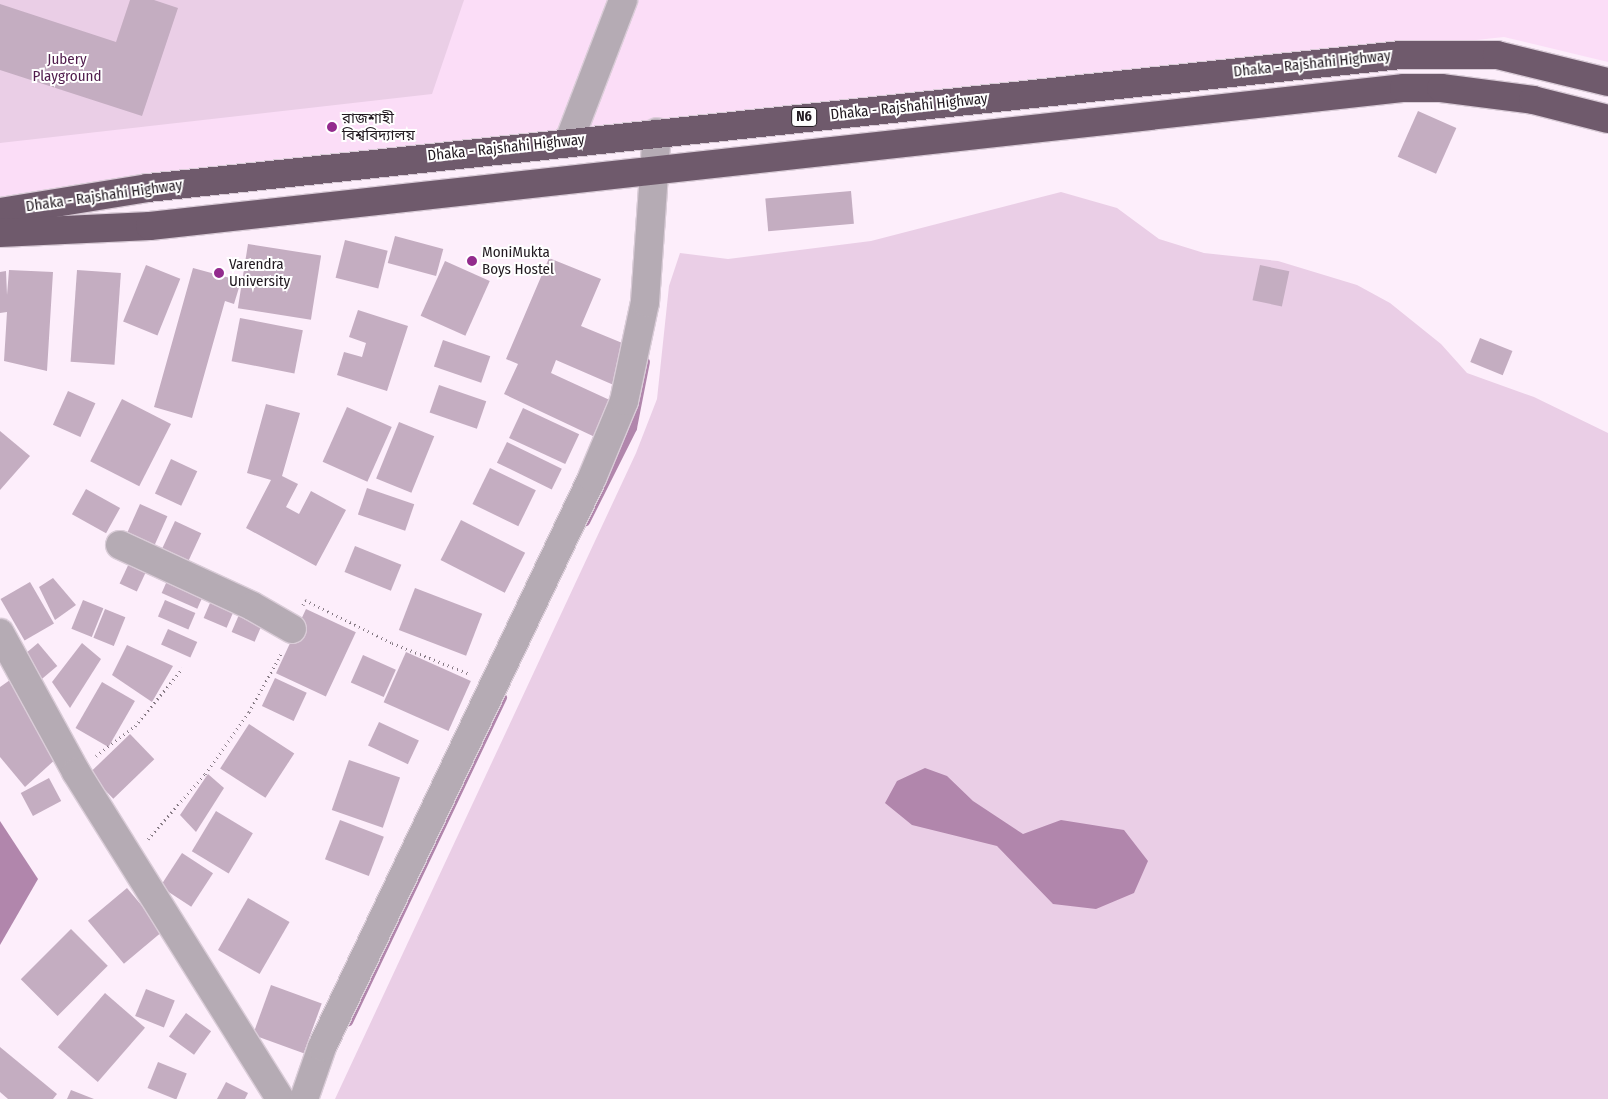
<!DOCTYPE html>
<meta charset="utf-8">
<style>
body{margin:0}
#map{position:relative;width:1608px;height:1099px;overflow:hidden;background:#fdeefb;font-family:"Fira Sans Condensed","Noto Sans Bengali",sans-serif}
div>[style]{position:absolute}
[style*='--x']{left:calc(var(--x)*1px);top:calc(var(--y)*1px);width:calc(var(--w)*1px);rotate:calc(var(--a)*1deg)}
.built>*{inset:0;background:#fbddf7}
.green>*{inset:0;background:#eacee6}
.water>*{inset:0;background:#b186ac}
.stream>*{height:8px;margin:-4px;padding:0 4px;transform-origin:4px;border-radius:4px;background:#b186ac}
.building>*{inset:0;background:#c4adc1;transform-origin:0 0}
.path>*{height:3px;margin-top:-1.5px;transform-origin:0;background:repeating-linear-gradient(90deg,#877b85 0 1px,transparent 0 5px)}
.roads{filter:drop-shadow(1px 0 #daccd8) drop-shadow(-1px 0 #daccd8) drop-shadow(0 1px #daccd8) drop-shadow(0 -1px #daccd8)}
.minor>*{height:28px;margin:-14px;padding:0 14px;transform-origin:14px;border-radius:14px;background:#b5abb4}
.highway>*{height:28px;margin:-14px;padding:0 14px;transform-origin:14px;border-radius:14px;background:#6f5a6c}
.dots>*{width:14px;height:14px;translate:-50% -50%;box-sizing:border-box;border:2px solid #fff;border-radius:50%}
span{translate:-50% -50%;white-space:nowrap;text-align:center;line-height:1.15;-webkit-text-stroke:4px #fff;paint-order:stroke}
.shield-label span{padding:1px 4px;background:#fff;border:1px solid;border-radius:4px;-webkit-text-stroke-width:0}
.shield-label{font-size:14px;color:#221a21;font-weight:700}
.park-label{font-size:15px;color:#501c4c}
.street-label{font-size:15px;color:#221a21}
.poi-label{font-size:15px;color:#221a21}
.left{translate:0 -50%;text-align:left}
</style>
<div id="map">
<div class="built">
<i style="clip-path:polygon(0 0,1608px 0,1608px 62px,1504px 37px,0 199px)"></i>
</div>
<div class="green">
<i style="clip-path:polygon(0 0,464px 0,432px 94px,0 143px)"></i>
<i style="clip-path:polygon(1061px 192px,1117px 208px,1159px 239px,1204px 253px,1278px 261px,1357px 285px,1390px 303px,1441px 344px,1467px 373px,1534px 397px,1608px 433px,1608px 1099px,335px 1099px,636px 453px,657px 399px,669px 286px,680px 253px,728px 259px,871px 241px)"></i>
</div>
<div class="water">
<i style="clip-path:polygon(925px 768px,947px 776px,973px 801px,1023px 834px,1061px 820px,1124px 830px,1148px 861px,1134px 893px,1096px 909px,1053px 904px,997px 846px,912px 825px,885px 803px,897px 781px)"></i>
<i style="clip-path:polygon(0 821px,38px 879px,0 945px)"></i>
</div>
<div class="stream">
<i style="--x:586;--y:522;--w:105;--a:-63.4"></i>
<i style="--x:633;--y:428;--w:67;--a:-78.9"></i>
<i style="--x:349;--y:1022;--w:359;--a:-64.6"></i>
</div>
<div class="building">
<i style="clip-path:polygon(130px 0,154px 0,178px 8px,142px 116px,0 70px,0 4px,116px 42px)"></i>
<i style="left:1418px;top:111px;width:42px;height:50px;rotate:24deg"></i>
<i style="left:851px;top:191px;width:33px;height:86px;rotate:85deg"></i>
<i style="left:395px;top:236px;width:50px;height:28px;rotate:15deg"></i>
<i style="left:345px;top:240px;width:44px;height:39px;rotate:14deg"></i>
<i style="left:248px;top:244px;width:74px;height:65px;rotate:9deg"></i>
<i style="clip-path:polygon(549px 258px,601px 279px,581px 326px,632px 347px,616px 386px,556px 360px,551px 373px,614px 402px,597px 438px,504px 394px,518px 364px,506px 359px)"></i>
<i style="left:445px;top:261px;width:49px;height:60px;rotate:24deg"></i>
<i style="left:146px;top:265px;width:37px;height:61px;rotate:22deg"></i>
<i style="left:1260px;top:265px;width:30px;height:36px;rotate:12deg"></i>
<i style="clip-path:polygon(193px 268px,241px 281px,234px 304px,225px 301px,192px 418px,154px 407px)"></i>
<i style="clip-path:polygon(9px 270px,53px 272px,47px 371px,4px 361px,7px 312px,0 313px,0 272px,6px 271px,7px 295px)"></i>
<i style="left:77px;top:270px;width:44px;height:92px;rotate:4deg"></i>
<i style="clip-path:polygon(358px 310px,408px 326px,387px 391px,337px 375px,344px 352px,362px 357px,366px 343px,349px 337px)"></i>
<i style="left:240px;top:318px;width:64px;height:44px;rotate:11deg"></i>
<i style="left:1480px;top:338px;width:35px;height:26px;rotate:22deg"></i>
<i style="left:443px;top:340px;width:50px;height:28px;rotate:19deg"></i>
<i style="left:439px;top:385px;width:50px;height:29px;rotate:19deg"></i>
<i style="left:68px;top:391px;width:30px;height:37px;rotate:24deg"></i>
<i style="left:122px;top:399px;width:55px;height:70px;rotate:27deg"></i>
<i style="clip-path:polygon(266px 404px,300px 413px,282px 476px,298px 484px,286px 507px,299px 514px,311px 491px,346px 510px,316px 566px,246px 528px,271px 480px,247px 473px)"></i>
<i style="left:347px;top:407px;width:49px;height:60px;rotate:24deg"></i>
<i style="left:523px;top:408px;width:62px;height:33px;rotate:25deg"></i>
<i style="left:399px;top:422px;width:38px;height:61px;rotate:22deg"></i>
<i style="clip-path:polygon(0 431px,30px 456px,0 490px)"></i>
<i style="left:507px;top:442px;width:61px;height:23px;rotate:26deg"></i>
<i style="left:171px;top:459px;width:29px;height:38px;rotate:25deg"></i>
<i style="left:490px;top:468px;width:51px;height:40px;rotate:26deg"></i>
<i style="left:367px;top:488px;width:50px;height:28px;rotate:19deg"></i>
<i style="left:86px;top:489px;width:39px;height:29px;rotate:29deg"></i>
<i style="left:140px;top:504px;width:30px;height:38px;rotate:24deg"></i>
<i style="left:461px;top:520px;width:72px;height:45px;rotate:27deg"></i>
<i style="left:175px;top:521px;width:29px;height:38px;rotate:25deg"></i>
<i style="left:355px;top:546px;width:50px;height:28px;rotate:22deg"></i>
<i style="left:131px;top:559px;width:19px;height:27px;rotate:25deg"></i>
<i style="left:171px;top:572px;width:39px;height:23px;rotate:24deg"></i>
<i style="clip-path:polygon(53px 578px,76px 605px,55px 620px,39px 587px)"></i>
<i style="left:30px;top:582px;width:48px;height:34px;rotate:60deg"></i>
<i style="left:415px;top:588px;width:72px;height:45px;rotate:21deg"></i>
<i style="left:213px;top:596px;width:25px;height:24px;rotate:23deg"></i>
<i style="left:83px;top:600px;width:22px;height:31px;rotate:22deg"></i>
<i style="left:165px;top:600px;width:33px;height:18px;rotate:23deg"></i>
<i style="left:105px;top:609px;width:22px;height:31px;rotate:22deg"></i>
<i style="left:306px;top:609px;width:55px;height:71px;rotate:25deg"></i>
<i style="left:241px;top:610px;width:25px;height:24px;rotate:23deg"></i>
<i style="left:168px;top:629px;width:32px;height:17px;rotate:24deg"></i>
<i style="left:38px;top:643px;width:30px;height:28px;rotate:50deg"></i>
<i style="clip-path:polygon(82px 643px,101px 659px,70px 708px,52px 682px)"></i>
<i style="clip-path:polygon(127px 645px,173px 666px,152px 702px,112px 675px)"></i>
<i style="left:406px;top:652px;width:71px;height:55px;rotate:24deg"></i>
<i style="left:363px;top:655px;width:36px;height:30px;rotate:24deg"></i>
<i style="left:275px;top:678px;width:35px;height:31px;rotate:25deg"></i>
<i style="clip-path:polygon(10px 680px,58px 757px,25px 787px,0 757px,0 687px)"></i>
<i style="left:102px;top:682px;width:38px;height:53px;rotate:30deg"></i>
<i style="left:379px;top:722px;width:44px;height:26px;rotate:25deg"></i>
<i style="left:249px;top:724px;width:54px;height:53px;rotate:33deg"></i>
<i style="left:130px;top:734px;width:35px;height:57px;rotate:46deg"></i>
<i style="left:349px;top:760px;width:54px;height:53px;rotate:19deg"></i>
<i style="clip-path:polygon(208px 774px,224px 788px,196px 832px,180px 815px)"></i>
<i style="left:49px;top:778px;width:26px;height:32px;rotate:62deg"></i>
<i style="left:216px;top:811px;width:43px;height:47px;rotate:31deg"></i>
<i style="left:340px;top:820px;width:47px;height:42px;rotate:21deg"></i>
<i style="left:182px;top:853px;width:37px;height:40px;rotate:33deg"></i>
<i style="left:127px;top:888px;width:56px;height:51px;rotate:50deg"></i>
<i style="left:248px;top:898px;width:48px;height:60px;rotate:30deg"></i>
<i style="left:71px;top:929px;width:52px;height:71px;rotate:45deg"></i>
<i style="left:271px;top:985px;width:54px;height:53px;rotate:20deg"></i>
<i style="left:146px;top:989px;width:31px;height:29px;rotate:22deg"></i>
<i style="left:105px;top:993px;width:53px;height:72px;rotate:41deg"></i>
<i style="left:186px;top:1013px;width:31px;height:29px;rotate:36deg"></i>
<i style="clip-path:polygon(0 1047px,57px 1094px,53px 1099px,8px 1099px,0 1092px)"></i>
<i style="left:158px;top:1062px;width:31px;height:28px;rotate:22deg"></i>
<i style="clip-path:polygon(226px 1082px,248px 1093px,245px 1099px,217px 1099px)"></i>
<i style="clip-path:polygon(71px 1090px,94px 1099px,67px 1099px)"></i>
</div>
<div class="path">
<i style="--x:303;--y:605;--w:5;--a:-68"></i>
<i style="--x:305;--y:600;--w:97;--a:26.3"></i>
<i style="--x:392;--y:643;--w:84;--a:21.7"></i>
<i style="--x:96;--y:756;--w:49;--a:-37.6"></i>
<i style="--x:135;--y:726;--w:75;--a:-50.4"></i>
<i style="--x:148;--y:839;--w:86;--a:-48.8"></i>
<i style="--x:205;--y:774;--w:76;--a:-54.6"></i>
<i style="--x:249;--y:712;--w:66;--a:-61.1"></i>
</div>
<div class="roads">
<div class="minor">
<i style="--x:569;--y:141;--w:151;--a:-69"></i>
<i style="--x:120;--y:545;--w:145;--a:24.8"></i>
<i style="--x:252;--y:606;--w:46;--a:29.9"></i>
<i style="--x:0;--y:633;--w:158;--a:61.3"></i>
<i style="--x:76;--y:772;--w:385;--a:58"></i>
<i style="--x:304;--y:1099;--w:55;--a:-70.9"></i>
<i style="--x:322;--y:1047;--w:630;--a:-64.61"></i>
<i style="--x:592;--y:478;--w:83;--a:-67.4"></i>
<i style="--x:624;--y:401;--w:101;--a:-78"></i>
<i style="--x:645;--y:302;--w:170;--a:-86"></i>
</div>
<div class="highway">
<i style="--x:0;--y:212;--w:150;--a:-9.2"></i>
<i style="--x:148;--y:188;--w:1259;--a:-6.06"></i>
<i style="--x:1400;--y:55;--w:97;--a:0"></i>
<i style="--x:1497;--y:55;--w:114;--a:13.7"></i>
<i style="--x:0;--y:233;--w:150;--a:-2.7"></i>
<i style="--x:150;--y:226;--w:1262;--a:-6.28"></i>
<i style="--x:1404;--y:88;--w:37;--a:0"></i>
<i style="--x:1441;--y:88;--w:93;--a:7.4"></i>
<i style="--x:1533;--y:100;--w:77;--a:14.2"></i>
</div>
</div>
<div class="dots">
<i style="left:332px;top:127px;background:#932a8d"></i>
<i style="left:472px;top:261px;background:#932a8d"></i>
<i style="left:219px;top:273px;background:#932a8d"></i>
</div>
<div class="shield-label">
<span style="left:804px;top:117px">N6</span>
</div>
<div class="park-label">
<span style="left:67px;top:68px">Jubery<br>Playground</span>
</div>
<div class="street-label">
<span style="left:1312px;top:64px;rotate:-6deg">Dhaka - Rajshahi Highway</span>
<span style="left:909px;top:107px;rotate:-6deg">Dhaka - Rajshahi Highway</span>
<span style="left:506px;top:148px;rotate:-6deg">Dhaka - Rajshahi Highway</span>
<span style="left:104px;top:196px;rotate:-8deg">Dhaka - Rajshahi Highway</span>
</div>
<div class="poi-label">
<span class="left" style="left:342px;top:127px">রাজশাহী<br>বিশ্ববিদ্যালয়</span>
<span class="left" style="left:482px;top:261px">MoniMukta<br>Boys Hostel</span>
<span class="left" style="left:229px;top:273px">Varendra<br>University</span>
</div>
</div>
